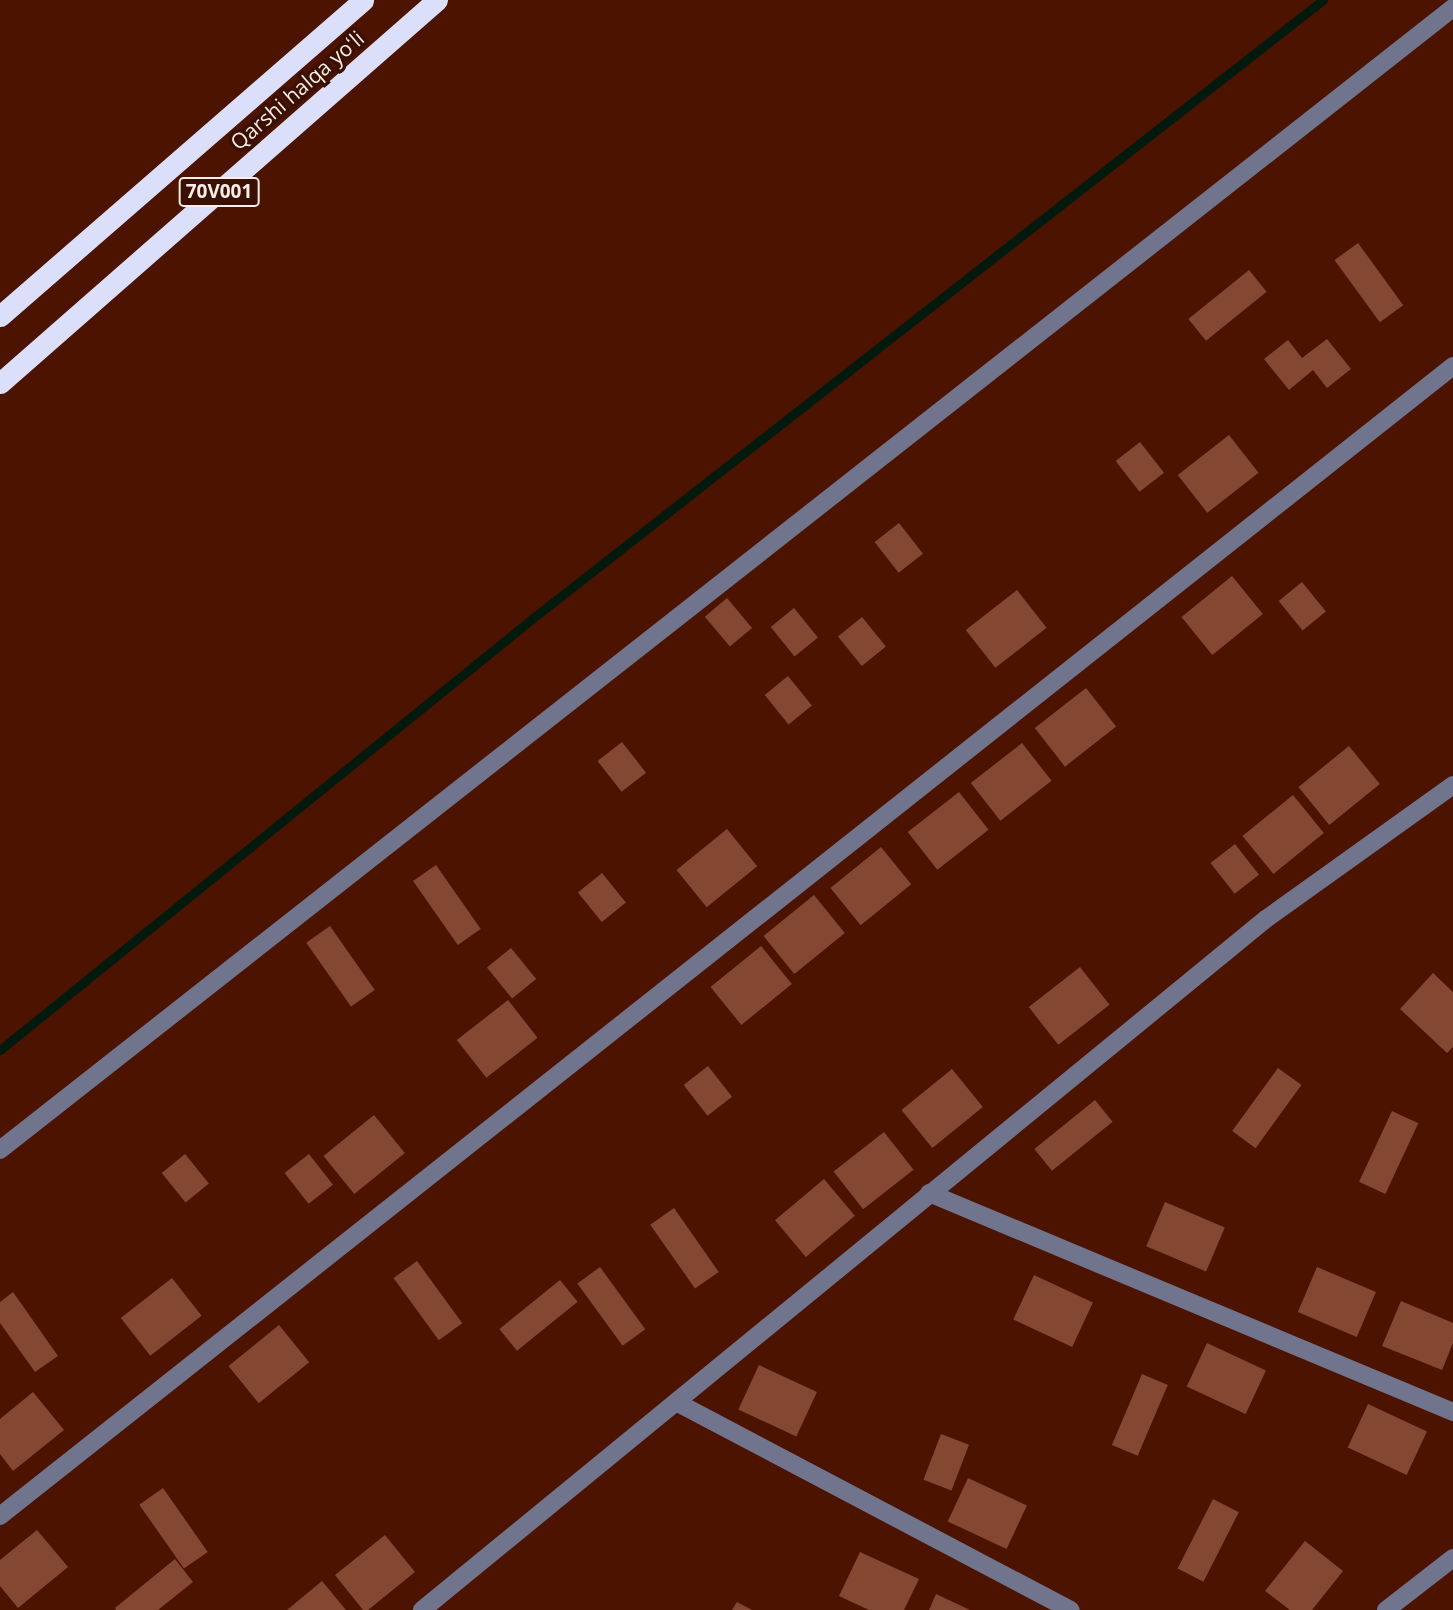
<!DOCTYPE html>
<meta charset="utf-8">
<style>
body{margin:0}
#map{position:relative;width:1453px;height:1610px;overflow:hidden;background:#4c1400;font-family:"Open Sans",sans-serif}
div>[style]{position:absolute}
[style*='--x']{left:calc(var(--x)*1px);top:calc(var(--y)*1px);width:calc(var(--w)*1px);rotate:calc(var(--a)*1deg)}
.stream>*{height:9px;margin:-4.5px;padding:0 4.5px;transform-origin:4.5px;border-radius:4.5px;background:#021a0e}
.building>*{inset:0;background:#834732;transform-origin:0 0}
.minor>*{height:18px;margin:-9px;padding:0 9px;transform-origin:9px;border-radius:9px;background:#71748d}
.highway>*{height:21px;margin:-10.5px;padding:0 10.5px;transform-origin:10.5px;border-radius:10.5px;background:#dcdff9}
span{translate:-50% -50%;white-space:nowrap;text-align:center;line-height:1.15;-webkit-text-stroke:7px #3a1002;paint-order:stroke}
.shield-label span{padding:2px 5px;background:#3a1002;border:2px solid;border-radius:5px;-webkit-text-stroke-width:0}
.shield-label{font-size:19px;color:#fcede8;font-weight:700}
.street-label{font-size:21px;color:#fcede8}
</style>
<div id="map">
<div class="stream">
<i style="--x:0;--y:1050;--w:686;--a:-39.02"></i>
<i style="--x:533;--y:618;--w:1003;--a:-38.04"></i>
</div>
<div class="building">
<i style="left:1358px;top:243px;width:77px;height:29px;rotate:54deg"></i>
<i style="left:1249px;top:270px;width:28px;height:78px;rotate:51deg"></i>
<i style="clip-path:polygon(1327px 339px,1351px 369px,1327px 388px,1313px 370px,1289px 390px,1264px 359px,1288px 340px,1302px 358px)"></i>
<i style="left:1229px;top:435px;width:48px;height:65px;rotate:52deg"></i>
<i style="left:1140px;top:442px;width:39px;height:31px;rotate:52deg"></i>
<i style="left:899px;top:523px;width:39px;height:31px;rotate:52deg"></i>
<i style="left:1232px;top:576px;width:49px;height:65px;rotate:51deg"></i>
<i style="left:1302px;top:582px;width:38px;height:30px;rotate:51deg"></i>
<i style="left:1017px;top:590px;width:48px;height:65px;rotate:52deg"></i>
<i style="left:727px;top:598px;width:39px;height:29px;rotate:50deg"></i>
<i style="left:794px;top:608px;width:38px;height:30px;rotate:51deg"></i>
<i style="left:862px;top:617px;width:38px;height:31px;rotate:51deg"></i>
<i style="left:788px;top:676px;width:38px;height:30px;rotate:51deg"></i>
<i style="left:1086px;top:688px;width:49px;height:65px;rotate:52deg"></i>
<i style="left:622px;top:742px;width:39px;height:31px;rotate:52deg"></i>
<i style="left:1022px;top:743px;width:48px;height:65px;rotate:52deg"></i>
<i style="left:1349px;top:746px;width:49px;height:65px;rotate:51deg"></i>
<i style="left:959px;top:792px;width:48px;height:65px;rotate:52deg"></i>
<i style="left:1293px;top:795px;width:49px;height:65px;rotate:51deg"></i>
<i style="left:727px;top:829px;width:48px;height:65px;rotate:51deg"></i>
<i style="left:1235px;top:844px;width:39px;height:31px;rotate:52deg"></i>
<i style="left:881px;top:847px;width:48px;height:65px;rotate:51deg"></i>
<i style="left:436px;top:865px;width:78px;height:28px;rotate:55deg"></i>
<i style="left:602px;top:873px;width:38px;height:31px;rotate:51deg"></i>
<i style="left:814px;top:895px;width:49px;height:65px;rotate:51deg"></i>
<i style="left:330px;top:926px;width:78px;height:29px;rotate:55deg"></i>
<i style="left:761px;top:946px;width:49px;height:65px;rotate:51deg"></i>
<i style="left:511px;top:948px;width:40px;height:31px;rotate:51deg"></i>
<i style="left:1080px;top:967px;width:48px;height:65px;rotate:52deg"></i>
<i style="clip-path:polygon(1433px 973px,1453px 992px,1453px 1047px,1447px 1053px,1400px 1009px)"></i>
<i style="left:508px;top:1000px;width:48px;height:65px;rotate:52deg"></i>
<i style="left:708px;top:1066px;width:39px;height:31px;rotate:52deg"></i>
<i style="left:1278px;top:1068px;width:29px;height:78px;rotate:36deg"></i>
<i style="left:952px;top:1069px;width:49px;height:65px;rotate:51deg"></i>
<i style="left:1095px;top:1100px;width:28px;height:78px;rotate:51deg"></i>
<i style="left:1392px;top:1111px;width:29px;height:78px;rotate:25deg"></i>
<i style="left:374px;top:1115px;width:49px;height:65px;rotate:51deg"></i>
<i style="left:884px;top:1132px;width:48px;height:64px;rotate:52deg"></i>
<i style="left:185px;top:1154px;width:38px;height:30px;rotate:51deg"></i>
<i style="left:309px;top:1154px;width:39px;height:31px;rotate:52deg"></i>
<i style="left:824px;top:1179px;width:48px;height:64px;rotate:50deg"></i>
<i style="left:1165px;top:1202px;width:65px;height:48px;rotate:23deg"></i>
<i style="left:674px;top:1208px;width:78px;height:29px;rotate:55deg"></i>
<i style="left:417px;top:1261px;width:77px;height:29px;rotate:54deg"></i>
<i style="left:600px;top:1267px;width:77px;height:28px;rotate:54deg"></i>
<i style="left:1317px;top:1267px;width:64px;height:49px;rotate:23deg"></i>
<i style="left:1034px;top:1275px;width:65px;height:49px;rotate:25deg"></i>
<i style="left:172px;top:1278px;width:48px;height:65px;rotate:52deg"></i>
<i style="left:560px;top:1280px;width:28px;height:78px;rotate:51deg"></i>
<i style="clip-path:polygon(13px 1292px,58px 1356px,35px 1372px,0 1323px,0 1302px)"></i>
<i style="clip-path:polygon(1401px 1301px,1453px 1323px,1453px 1343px,1442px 1370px,1382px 1346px)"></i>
<i style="left:279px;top:1325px;width:48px;height:65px;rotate:51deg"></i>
<i style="left:1207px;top:1343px;width:65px;height:48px;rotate:25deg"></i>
<i style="left:759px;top:1365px;width:64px;height:49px;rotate:25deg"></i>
<i style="left:1142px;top:1374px;width:28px;height:77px;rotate:23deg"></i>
<i style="clip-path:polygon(33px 1392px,64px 1430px,13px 1471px,0 1454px,0 1419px)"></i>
<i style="left:1368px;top:1404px;width:65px;height:48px;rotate:25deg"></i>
<i style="left:941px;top:1434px;width:30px;height:49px;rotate:21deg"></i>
<i style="left:968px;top:1478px;width:65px;height:48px;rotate:25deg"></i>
<i style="left:163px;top:1488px;width:78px;height:29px;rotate:55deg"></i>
<i style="left:1213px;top:1499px;width:29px;height:78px;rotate:27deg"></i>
<i style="clip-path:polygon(37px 1530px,68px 1567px,18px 1608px,0 1586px,0 1560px)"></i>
<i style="clip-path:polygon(385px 1535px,415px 1572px,368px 1610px,363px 1610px,335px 1575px)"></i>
<i style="clip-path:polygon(1305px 1541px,1343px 1571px,1312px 1610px,1290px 1610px,1265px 1591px)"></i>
<i style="clip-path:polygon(860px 1552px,919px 1579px,904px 1610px,869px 1610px,839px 1596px)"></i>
<i style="clip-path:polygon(175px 1559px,193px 1582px,158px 1610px,116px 1610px,115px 1608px)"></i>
<i style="clip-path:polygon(322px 1581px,346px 1610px,287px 1610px)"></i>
<i style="clip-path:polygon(936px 1594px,970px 1610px,929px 1610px)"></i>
<i style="clip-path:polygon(737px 1602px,752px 1610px,732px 1610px)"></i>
</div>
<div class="minor">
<i style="--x:0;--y:1150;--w:1848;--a:-38.17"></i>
<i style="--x:929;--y:1193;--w:568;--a:22.68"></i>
<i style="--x:676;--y:1402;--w:446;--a:27.8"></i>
<i style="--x:0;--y:1516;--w:1853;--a:-38.36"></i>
<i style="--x:422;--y:1610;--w:1091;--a:-39.31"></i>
<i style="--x:1266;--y:919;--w:230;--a:-35.6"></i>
<i style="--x:1386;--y:1610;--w:85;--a:-37.8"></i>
</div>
<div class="highway">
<i style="--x:0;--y:316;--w:481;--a:-41"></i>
<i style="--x:0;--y:383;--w:581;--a:-41.23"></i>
</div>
<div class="shield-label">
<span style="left:219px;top:192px">70V001</span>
</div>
<div class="street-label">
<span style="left:297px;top:90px;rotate:-41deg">Qarshi halqa yoʻli</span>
</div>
</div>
